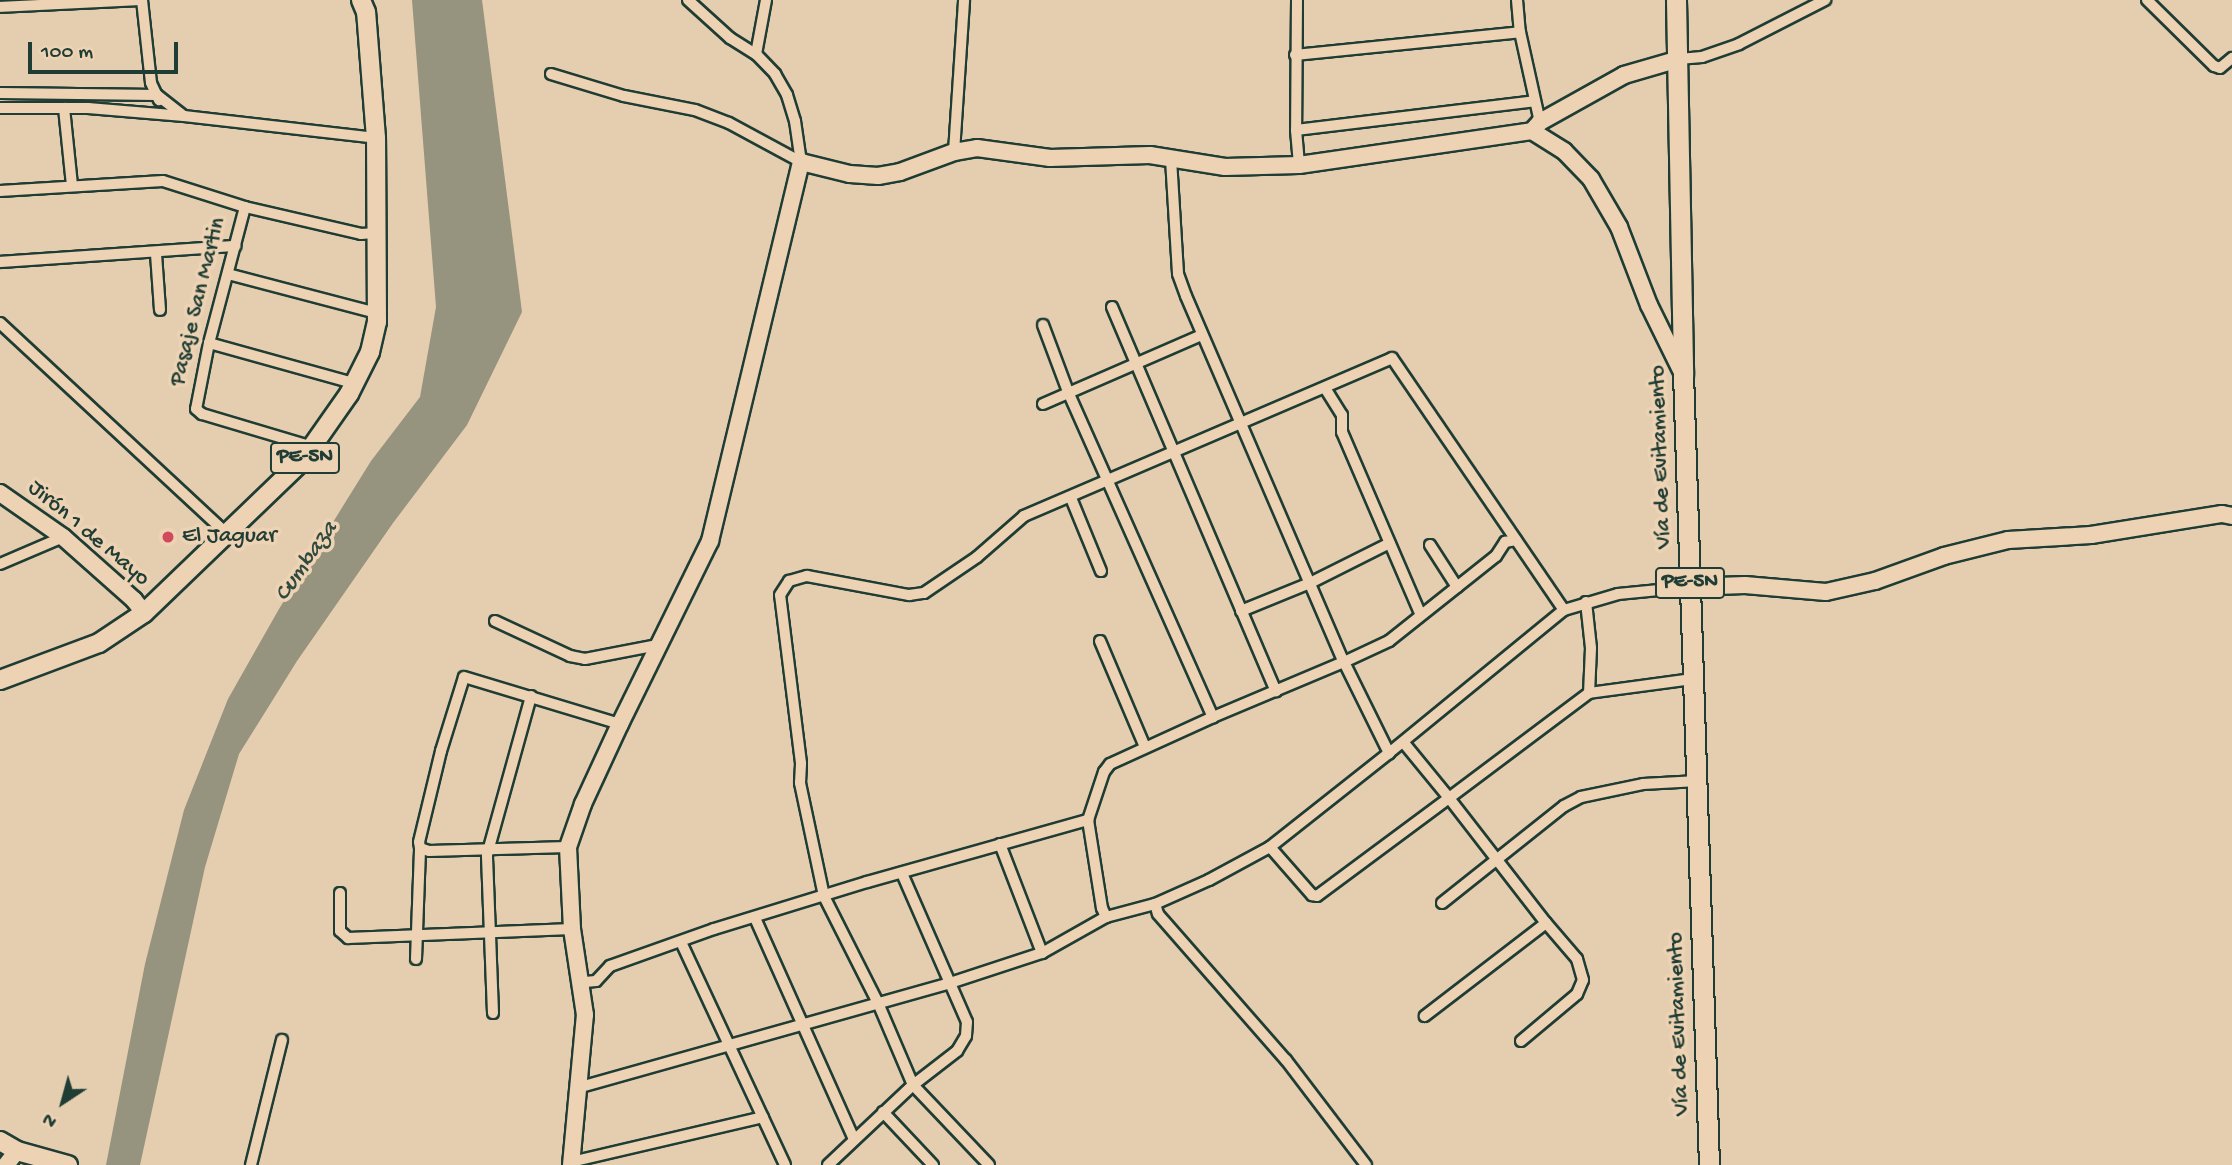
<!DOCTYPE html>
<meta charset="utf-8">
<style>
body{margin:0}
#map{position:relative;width:2232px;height:1165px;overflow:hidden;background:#e5cdaf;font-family:"Gochi Hand",sans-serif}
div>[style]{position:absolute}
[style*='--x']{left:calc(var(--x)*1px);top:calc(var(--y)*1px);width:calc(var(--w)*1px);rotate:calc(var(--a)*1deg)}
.water>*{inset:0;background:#96937e}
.roads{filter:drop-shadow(2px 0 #1f3d34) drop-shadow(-2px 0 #1f3d34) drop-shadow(0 2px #1f3d34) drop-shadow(0 -2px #1f3d34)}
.street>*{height:10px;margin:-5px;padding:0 5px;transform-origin:5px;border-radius:5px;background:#edd3b4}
.secondary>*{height:16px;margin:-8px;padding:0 8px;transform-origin:8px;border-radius:8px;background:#edd3b4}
.primary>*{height:18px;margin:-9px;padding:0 9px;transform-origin:9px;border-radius:9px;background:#edd3b4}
.highway>*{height:19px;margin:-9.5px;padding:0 9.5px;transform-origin:9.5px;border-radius:9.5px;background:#edd3b4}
.dots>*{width:19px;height:19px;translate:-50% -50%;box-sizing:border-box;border:4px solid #edd3b4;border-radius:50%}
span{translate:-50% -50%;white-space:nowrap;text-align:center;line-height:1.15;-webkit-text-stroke:7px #edd3b4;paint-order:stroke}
.shield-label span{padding:2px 5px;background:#edd3b4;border:2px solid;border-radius:5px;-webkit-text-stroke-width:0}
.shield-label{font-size:21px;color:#1f3d34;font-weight:700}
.street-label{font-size:23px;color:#1f3d34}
.poi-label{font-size:23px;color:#1f3d34}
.left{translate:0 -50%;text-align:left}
.water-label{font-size:24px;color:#314a3f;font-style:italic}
.north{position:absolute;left:28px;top:1067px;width:70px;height:70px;-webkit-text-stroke:5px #edd3b4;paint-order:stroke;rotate:216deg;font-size:19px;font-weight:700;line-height:28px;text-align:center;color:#1f3d34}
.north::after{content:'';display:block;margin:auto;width:24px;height:32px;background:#1f3d34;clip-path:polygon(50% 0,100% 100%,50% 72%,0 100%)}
.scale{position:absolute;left:28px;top:42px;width:150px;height:32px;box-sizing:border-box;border:4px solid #1f3d34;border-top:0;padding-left:9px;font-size:21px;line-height:24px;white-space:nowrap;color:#1f3d34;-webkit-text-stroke:5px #edd3b4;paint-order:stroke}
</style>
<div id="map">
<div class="water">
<i style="clip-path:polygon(412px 0,482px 0,522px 312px,467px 425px,393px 523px,297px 661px,239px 754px,205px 867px,140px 1165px,106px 1165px,145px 964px,184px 810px,228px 699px,279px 609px,371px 461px,420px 397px,436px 307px)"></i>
</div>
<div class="roads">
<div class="street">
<i style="--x:142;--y:0;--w:83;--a:83.8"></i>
<i style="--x:151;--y:83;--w:19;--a:65"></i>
<i style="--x:688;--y:0;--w:57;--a:42.1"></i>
<i style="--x:730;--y:38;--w:31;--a:32"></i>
<i style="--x:756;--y:54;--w:28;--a:46"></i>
<i style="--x:775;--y:74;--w:24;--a:60"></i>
<i style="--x:787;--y:95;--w:27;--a:73"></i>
<i style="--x:795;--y:121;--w:41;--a:81.7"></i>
<i style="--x:1297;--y:0;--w:130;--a:90.4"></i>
<i style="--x:1296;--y:130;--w:35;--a:85"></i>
<i style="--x:1517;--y:0;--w:32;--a:85"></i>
<i style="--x:1520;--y:32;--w:92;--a:77.5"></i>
<i style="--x:2147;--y:0;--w:94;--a:44.6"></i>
<i style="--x:2214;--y:66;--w:6;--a:18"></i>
<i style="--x:2220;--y:68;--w:16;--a:-40"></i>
<i style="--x:0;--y:7;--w:141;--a:-2.8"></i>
<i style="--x:756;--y:54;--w:55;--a:-79.5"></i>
<i style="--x:1295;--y:55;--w:226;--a:-5.8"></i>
<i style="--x:1679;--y:59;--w:23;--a:-5"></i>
<i style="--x:1702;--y:57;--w:39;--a:-19"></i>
<i style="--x:1739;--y:44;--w:97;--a:-27.1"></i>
<i style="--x:551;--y:74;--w:76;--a:16.8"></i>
<i style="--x:624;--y:96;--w:72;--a:11.2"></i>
<i style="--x:695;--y:110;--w:36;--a:21"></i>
<i style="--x:729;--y:123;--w:82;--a:28.4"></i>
<i style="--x:0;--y:93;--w:157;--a:0.7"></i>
<i style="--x:157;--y:95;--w:34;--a:38"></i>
<i style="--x:184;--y:116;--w:193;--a:6.5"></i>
<i style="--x:0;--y:108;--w:88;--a:0"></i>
<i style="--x:88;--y:108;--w:96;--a:4.8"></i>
<i style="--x:64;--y:108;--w:78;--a:84.1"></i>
<i style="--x:1296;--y:130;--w:240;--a:-6.9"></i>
<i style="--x:954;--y:152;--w:152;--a:-86.2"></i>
<i style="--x:1171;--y:159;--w:115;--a:86.5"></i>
<i style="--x:1178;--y:274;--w:23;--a:70"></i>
<i style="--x:1186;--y:296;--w:399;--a:66.7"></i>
<i style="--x:1344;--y:662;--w:50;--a:-25"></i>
<i style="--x:1389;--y:641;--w:137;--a:-38.5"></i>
<i style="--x:1496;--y:556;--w:17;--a:-57"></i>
<i style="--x:1505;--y:542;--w:11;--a:-10"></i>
<i style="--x:0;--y:191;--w:163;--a:-3.5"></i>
<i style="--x:163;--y:181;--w:86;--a:17.6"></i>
<i style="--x:245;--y:207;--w:119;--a:13.1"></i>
<i style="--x:361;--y:234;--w:16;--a:-4"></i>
<i style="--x:245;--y:207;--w:141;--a:104.8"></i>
<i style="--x:209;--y:343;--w:67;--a:101.1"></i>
<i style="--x:196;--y:409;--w:8;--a:40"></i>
<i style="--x:202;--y:414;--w:116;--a:16.6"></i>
<i style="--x:156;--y:254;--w:56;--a:85.9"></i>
<i style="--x:0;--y:262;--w:236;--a:-3.9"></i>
<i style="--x:228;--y:274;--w:154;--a:14.7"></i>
<i style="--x:1112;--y:307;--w:418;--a:66.9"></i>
<i style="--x:0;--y:323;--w:311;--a:42.9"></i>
<i style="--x:1043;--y:325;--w:74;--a:69.4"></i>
<i style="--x:1069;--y:394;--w:354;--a:66"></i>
<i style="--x:209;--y:343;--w:149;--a:15.5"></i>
<i style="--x:1325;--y:388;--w:32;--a:58"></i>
<i style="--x:1342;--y:415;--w:17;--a:90"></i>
<i style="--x:1342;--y:432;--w:197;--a:66.7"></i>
<i style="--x:1043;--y:404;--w:173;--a:-23.5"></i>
<i style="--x:1071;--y:498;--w:79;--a:67.7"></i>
<i style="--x:1430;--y:545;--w:50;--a:57.3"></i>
<i style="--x:0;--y:564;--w:69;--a:-23.2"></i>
<i style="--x:1586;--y:602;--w:46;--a:83.8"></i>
<i style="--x:1591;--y:648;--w:45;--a:92.5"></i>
<i style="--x:1241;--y:611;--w:74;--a:-22.1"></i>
<i style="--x:1310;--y:583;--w:89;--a:-26.6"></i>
<i style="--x:495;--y:621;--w:83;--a:25"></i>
<i style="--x:570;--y:656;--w:15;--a:11"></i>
<i style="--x:585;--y:659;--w:74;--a:-10.9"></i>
<i style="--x:1100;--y:641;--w:115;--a:67"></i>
<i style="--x:1404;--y:743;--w:71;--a:50.7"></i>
<i style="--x:1449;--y:798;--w:175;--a:-36.9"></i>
<i style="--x:1589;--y:693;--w:105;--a:-7.7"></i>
<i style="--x:1088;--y:820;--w:89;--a:81"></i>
<i style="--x:1102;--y:908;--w:10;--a:66"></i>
<i style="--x:1000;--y:844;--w:117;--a:68.9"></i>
<i style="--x:568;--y:847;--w:139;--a:178.4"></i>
<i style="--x:429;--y:851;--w:9;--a:-162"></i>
<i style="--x:420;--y:848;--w:6;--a:-99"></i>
<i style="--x:419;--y:842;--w:94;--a:-76.4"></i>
<i style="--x:441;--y:751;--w:77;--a:-72.7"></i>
<i style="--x:464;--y:677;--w:163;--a:16.8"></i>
<i style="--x:1270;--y:847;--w:64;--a:48.8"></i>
<i style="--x:1312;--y:895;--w:5;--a:11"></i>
<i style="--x:1317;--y:896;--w:164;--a:-36.6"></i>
<i style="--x:1449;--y:798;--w:158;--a:52.2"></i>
<i style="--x:1546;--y:923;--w:153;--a:142.5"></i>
<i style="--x:340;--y:893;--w:38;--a:90"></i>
<i style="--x:340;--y:931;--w:11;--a:41"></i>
<i style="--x:348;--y:938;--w:224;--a:-2.3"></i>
<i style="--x:1442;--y:903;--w:156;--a:-38.5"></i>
<i style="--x:1564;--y:806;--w:19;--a:-28"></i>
<i style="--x:1581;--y:797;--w:63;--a:-11.8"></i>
<i style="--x:1643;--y:784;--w:55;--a:-3.1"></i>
<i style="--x:1155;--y:904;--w:10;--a:73"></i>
<i style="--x:1158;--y:914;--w:194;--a:48.8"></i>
<i style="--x:1286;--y:1060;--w:132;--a:52.7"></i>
<i style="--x:755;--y:918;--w:242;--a:65.9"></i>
<i style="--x:681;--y:942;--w:246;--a:65"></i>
<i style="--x:416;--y:959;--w:111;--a:-87.9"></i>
<i style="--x:579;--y:978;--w:7;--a:34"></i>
<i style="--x:585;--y:982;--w:11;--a:-5"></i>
<i style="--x:596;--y:981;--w:21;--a:-47"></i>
<i style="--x:610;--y:966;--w:110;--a:-19.6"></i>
<i style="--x:714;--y:929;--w:160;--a:-17.1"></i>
<i style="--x:867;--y:882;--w:230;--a:-15.7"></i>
<i style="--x:1088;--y:820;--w:51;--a:-71.6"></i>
<i style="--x:1104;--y:772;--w:10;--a:-53"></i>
<i style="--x:1110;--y:764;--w:113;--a:-24.5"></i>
<i style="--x:1213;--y:717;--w:142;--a:-22.8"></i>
<i style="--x:1344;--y:662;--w:102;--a:63.7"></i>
<i style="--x:1389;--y:753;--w:226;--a:-39.3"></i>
<i style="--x:1564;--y:610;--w:56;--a:-16.5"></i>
<i style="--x:1618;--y:594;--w:72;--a:-5.6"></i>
<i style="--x:493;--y:1013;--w:158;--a:-92.2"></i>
<i style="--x:487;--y:855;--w:165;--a:-74.5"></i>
<i style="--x:1521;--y:1041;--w:73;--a:-40"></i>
<i style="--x:1577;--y:994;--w:15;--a:-67"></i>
<i style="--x:1583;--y:980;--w:22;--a:-106"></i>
<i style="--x:1577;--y:959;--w:48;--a:-130.7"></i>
<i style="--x:577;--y:1088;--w:387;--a:-15.7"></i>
<i style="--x:950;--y:983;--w:97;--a:-18.1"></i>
<i style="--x:1042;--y:953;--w:73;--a:-29.4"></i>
<i style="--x:1106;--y:917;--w:51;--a:-14.9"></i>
<i style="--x:1155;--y:904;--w:59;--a:-24"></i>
<i style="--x:1209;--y:880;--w:69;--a:-28.4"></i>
<i style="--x:1270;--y:847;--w:152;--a:-38.3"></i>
<i style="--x:883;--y:1112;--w:73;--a:46.7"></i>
<i style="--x:571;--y:1162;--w:197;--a:-13.2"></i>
<i style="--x:251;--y:1165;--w:129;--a:-76.1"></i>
<i style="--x:828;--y:1165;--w:117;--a:-43.3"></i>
<i style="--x:913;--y:1085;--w:56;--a:-37.7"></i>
<i style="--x:957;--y:1051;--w:17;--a:-59"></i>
<i style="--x:966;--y:1036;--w:14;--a:-86"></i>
<i style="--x:967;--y:1022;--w:163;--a:-113.6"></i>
<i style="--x:989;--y:1165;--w:110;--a:-133.5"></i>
<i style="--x:913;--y:1085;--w:89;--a:-113.1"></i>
<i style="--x:878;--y:1003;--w:120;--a:-116.8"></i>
<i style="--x:824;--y:896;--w:116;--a:-102"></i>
<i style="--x:800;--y:783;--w:20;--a:-87"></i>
<i style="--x:801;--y:763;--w:169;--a:-97.1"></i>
<i style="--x:780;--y:595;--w:17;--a:-57"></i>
<i style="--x:789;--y:581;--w:19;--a:-16"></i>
<i style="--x:807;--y:576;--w:104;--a:10.6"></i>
<i style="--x:909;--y:595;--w:15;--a:-8"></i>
<i style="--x:924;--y:593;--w:64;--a:-34.2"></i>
<i style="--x:977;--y:557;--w:62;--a:-41.1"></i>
<i style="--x:1024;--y:516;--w:400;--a:-23.2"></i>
<i style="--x:1392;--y:358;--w:305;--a:55.7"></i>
</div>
<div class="secondary">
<i style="--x:1532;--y:131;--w:38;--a:32"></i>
<i style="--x:1564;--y:151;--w:39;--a:46"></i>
<i style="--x:1591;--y:179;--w:56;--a:59.7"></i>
<i style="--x:1619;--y:227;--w:84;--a:69"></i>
<i style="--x:1649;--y:305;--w:72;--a:63.8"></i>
<i style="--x:0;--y:493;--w:77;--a:34.9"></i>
<i style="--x:63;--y:537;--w:95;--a:41.6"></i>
<i style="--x:134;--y:600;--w:16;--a:52"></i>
<i style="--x:1690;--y:587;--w:55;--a:-2.1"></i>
<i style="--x:1745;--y:585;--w:81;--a:4.9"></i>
<i style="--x:1826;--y:592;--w:50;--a:-12.7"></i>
<i style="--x:1875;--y:581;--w:73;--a:-19.9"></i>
<i style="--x:1944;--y:556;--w:66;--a:-14"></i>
<i style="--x:2008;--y:540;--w:83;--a:-3.4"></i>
<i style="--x:2091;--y:535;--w:133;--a:-9.1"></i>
<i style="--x:2222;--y:514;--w:10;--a:11"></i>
<i style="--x:6;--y:1165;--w:18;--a:-52"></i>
<i style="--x:571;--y:1165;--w:151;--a:-84.7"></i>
<i style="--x:585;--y:1015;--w:87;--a:-98.6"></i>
<i style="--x:572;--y:929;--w:82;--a:-92.8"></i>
<i style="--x:568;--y:847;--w:46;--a:-70.8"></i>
<i style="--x:583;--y:804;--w:88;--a:-65.2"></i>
<i style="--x:620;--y:724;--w:204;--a:-63.8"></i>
<i style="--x:710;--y:541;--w:390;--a:-76.5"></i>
<i style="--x:801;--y:162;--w:50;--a:13.8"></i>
<i style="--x:850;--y:174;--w:28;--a:4"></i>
<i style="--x:878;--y:176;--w:22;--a:-10"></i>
<i style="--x:900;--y:172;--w:58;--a:-20.3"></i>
<i style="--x:954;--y:152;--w:23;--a:-10"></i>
<i style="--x:977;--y:148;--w:74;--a:7.8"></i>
<i style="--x:1050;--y:158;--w:100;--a:-1.7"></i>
<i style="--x:1150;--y:155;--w:76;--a:9.1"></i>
<i style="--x:1225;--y:167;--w:74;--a:-1.5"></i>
<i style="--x:1299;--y:165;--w:235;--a:-8.3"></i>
<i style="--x:1532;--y:131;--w:12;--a:-48"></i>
<i style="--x:1540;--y:122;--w:96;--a:-29.2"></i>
<i style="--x:1624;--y:75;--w:57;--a:-16.2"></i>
</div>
<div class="primary">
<i style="--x:0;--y:680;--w:106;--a:-20.5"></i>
<i style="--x:99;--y:643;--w:54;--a:-33.7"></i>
<i style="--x:144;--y:613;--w:219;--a:-43.9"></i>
<i style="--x:302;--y:461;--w:82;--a:-55"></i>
<i style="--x:349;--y:394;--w:47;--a:-63.4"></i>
<i style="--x:370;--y:352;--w:31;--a:-77"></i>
<i style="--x:377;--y:322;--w:184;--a:-90.3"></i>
<i style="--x:376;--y:138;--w:126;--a:-94.5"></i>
<i style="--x:366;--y:12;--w:13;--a:-113"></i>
<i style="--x:0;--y:1141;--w:20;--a:30"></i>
<i style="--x:17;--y:1151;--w:53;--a:15.4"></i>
</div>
<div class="highway">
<i style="--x:1676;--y:0;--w:373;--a:88.9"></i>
<i style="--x:1683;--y:373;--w:792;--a:88.12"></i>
</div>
</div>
<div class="dots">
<i style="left:168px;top:537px;background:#d1495b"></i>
</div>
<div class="shield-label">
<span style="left:305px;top:458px">PE-5N</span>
<span style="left:1690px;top:583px">PE-5N</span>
</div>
<div class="street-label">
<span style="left:199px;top:302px;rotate:-76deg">Pasaje San Martin</span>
<span style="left:1662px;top:457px;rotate:-92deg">Vía de Evitamiento</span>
<span style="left:88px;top:534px;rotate:40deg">Jirón 1 de Mayo</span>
<span style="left:1680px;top:1024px;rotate:-92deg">Vía de Evitamiento</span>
</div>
<div class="poi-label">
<span class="left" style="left:182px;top:537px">El Jaguar</span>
</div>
<div class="water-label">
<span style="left:307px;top:562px;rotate:-55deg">Cumbaza</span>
</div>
<div class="north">N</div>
<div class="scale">100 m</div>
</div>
